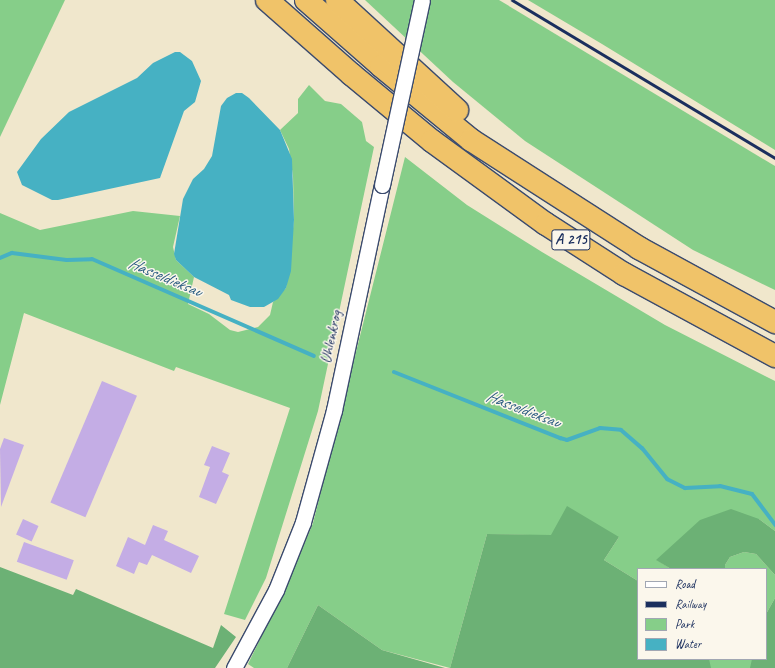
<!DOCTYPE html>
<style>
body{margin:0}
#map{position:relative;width:775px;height:668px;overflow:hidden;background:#f0e7cc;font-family:Caveat,sans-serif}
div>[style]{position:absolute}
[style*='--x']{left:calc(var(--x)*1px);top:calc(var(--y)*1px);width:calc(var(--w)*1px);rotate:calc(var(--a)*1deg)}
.green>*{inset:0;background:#86ce89;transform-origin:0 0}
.forest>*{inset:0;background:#6cb175}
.water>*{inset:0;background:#46b1c3}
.stream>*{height:4px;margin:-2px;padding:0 2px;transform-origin:2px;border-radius:2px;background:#46b1c3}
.building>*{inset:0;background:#c4ade5;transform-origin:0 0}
.roads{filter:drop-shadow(1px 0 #3b4b6e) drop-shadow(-1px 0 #3b4b6e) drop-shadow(0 1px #3b4b6e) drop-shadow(0 -1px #3b4b6e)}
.street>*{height:15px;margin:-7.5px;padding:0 7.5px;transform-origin:7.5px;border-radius:7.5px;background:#fff}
.highway>*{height:22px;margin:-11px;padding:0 11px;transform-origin:11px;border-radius:11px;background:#f0c369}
.rail>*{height:3px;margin:-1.5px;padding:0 1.5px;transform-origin:1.5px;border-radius:1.5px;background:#1b2f5e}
.bridges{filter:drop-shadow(1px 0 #3b4b6e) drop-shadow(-1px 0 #3b4b6e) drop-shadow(0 1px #3b4b6e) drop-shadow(0 -1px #3b4b6e)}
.street-bridge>*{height:15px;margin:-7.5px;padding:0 7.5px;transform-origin:7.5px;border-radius:7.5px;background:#fff}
span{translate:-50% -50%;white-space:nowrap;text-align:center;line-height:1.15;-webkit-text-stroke:3px #fbf7ec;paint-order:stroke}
.shield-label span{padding:1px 3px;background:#fbf7ec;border:1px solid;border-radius:3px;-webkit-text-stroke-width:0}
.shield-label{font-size:15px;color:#1b2f5e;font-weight:700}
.street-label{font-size:16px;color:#1b2f5e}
.water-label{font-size:17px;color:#2a5c81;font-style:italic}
.legend{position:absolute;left:637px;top:568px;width:130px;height:92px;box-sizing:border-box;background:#fbf7ec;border:1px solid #a1a7b3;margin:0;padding:5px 7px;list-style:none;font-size:12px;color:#1b2f5e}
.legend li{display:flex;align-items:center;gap:8px;height:20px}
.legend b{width:20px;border:1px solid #a1a7b3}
</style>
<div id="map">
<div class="green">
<i style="clip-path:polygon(0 0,65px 0,0 137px)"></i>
<i style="clip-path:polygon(365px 0,499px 0,775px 166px,775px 290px,693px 250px,525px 141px,453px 82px)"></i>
<i style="clip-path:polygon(528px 0,775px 0,775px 150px,602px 44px)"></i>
<i style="clip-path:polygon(309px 85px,325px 101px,341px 104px,362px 122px,366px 141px,374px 147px,318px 411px,266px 578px,245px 620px,224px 614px,290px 408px,176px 367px,174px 371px,24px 313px,0 405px,0 213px,40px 230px,133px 211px,180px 216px,173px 247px,176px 260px,194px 277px,188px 304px,209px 314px,230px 330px,238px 332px,258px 327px,270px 315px,273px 302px,286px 288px,294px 220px,293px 176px,289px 149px,280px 130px,298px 113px,298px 99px)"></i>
<i style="clip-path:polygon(405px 157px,467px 205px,542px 252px,665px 325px,775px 381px,775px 531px,759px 519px,657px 560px,671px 569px,638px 569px,638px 581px,604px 560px,619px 537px,487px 534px,450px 668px,382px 650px,318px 605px,287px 668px,254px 668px,248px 664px,290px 578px,313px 523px)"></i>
<i style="clip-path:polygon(744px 552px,756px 554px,775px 575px,775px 598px,766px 614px,766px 569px,725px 569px,725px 565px,730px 557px)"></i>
<i style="left:709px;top:659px;width:43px;height:9px"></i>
</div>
<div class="forest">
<i style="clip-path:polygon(567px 506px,619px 537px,604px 560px,638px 581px,638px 659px,709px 659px,711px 668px,450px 668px,487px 534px,551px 535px)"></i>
<i style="clip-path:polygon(731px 509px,759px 519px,775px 531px,775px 575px,756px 554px,744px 552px,730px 557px,725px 565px,725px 569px,671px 569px,656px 560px,700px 520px)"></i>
<i style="clip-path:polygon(0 567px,73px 595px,76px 589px,213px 648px,221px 625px,236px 637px,215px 668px,0 668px)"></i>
<i style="clip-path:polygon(775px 598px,775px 668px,750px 668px,752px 659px,766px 659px,766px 614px)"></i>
<i style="clip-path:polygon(318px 605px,382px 650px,445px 668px,287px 668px)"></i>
</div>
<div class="water">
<i style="clip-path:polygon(175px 52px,180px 52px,192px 61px,201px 81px,195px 102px,184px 111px,160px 178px,58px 200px,52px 200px,22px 185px,17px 172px,41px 139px,69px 112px,137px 78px,153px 63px)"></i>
<i style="clip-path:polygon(236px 93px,242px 93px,249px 98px,280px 130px,292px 159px,294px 220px,291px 271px,286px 288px,278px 299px,264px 307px,250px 307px,231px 300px,229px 295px,194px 277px,176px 260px,174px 254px,183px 199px,193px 179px,204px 169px,212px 156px,221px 106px,227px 98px)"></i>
</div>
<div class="stream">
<i style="--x:0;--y:258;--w:13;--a:-23"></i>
<i style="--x:12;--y:253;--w:55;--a:7.3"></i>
<i style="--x:67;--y:260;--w:25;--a:-2"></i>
<i style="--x:92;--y:259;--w:242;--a:23.6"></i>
<i style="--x:394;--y:372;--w:179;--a:21.7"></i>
<i style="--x:560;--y:438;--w:7;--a:16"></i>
<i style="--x:567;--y:440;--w:35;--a:-20"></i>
<i style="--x:600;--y:428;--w:21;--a:5"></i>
<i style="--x:621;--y:430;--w:28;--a:41"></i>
<i style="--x:642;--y:448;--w:40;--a:51"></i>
<i style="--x:667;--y:479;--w:20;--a:27"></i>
<i style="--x:685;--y:488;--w:35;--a:-3"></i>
<i style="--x:720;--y:486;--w:33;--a:14"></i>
<i style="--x:752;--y:494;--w:39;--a:53"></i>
</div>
<div class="building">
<i style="left:102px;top:381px;width:38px;height:132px;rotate:23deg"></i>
<i style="clip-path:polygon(4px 438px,24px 445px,1px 507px,0 449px)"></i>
<i style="clip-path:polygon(212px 446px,230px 453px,222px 472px,229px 475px,216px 504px,199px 497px,210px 467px,204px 465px)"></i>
<i style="left:23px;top:519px;width:17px;height:17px;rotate:24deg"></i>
<i style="clip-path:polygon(153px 525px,168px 531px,164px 540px,199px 556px,191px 573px,152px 555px,147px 565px,139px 562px,134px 574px,116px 566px,128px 537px,145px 545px)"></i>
<i style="left:24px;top:542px;width:53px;height:21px;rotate:20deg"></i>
</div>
<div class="roads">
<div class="street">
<i style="--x:234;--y:668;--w:89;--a:-61.7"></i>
<i style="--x:276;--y:590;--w:73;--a:-68.3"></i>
<i style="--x:303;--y:522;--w:116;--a:-74.5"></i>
<i style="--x:334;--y:410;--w:230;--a:-78"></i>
</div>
<div class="highway">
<i style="--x:267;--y:0;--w:112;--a:41.4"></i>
<i style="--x:351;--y:74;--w:105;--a:39.6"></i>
<i style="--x:432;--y:141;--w:141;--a:36.1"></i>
<i style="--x:546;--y:224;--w:93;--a:32.7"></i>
<i style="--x:624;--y:274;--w:172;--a:28.5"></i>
<i style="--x:306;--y:0;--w:100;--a:41.3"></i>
<i style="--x:381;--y:66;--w:117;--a:39.4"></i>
<i style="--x:471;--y:140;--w:200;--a:32.7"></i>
<i style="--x:639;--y:248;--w:155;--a:28.6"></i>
<i style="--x:337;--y:0;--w:163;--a:42.5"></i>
</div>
</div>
<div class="rail">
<i style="--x:512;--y:0;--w:307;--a:31"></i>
</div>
<div class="bridges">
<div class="street-bridge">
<i style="--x:382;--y:185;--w:189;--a:-77.8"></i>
</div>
</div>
<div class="shield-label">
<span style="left:571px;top:240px">A 215</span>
</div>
<div class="street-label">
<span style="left:331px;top:337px;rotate:-78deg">Uhlenkrog</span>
</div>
<div class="water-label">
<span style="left:165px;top:277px;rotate:23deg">Hasseldieksau</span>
<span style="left:523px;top:409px;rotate:21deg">Hasseldieksau</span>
</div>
<ul class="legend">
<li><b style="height:5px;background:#fff"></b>Road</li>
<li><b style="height:5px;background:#1b2f5e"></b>Railway</li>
<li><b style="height:11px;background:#86ce89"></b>Park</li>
<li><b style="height:11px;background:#46b1c3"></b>Water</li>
</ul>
</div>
